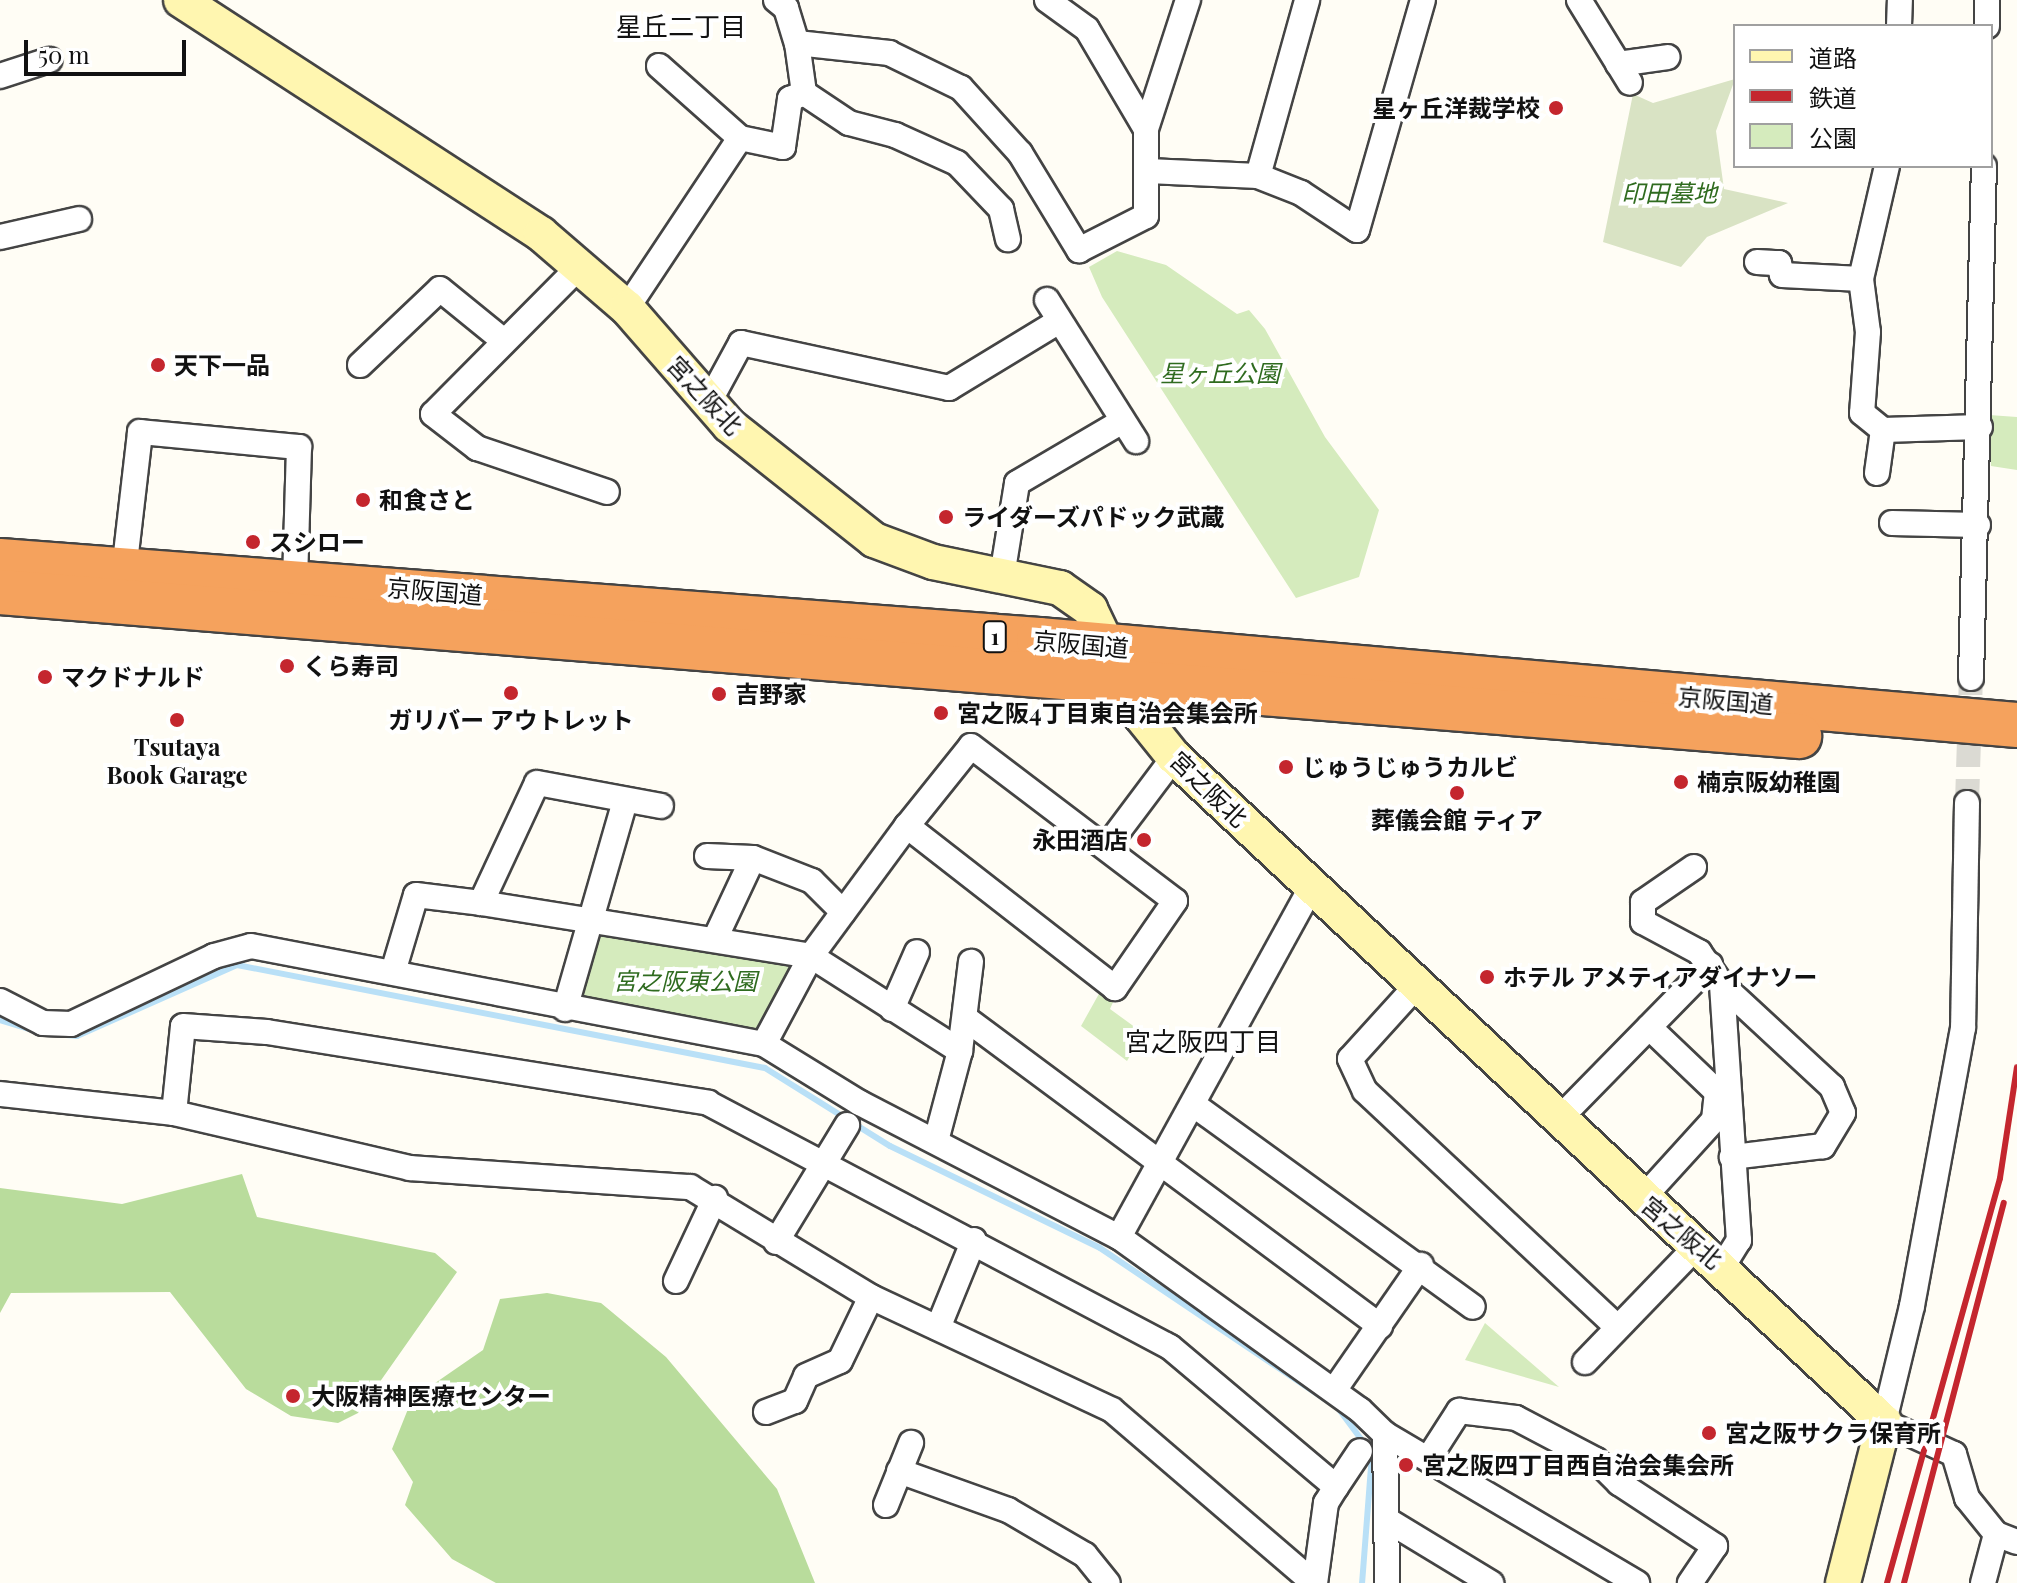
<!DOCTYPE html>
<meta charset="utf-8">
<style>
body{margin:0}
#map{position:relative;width:2017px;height:1583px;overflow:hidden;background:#fffdf5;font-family:"Playfair Display","Noto Sans JP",serif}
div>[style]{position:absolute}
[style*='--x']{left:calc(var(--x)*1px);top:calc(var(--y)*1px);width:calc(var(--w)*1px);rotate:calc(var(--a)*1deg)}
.green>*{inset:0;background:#d5ebbd}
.forest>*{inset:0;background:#b9dc9c}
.cemetery>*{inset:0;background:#d9e3c4}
.stream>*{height:6px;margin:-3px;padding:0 3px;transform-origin:3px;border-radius:3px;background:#b9e0f7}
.street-tunnel>*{height:24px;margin-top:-12px;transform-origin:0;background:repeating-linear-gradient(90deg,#dbdad3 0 24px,transparent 0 36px)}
.roads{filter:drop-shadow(2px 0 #444) drop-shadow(-2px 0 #444) drop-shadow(0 2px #444) drop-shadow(0 -2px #444)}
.street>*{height:24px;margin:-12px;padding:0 12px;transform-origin:12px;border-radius:12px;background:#fff}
.secondary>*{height:34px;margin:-17px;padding:0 17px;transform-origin:17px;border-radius:17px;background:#fff6b0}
.highway>*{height:44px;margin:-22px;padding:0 22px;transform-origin:22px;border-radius:22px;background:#f5a25d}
.rail>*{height:6px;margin:-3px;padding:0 3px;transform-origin:3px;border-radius:3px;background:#c4262e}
.dots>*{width:22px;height:22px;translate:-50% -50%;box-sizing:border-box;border:4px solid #fff;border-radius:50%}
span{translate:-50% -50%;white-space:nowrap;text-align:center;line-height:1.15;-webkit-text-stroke:8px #fff;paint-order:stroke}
.shield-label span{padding:2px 6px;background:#fff;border:2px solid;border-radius:6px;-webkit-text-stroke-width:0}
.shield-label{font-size:22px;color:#111;font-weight:700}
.poi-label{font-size:24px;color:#111;font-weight:700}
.right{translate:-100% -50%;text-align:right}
.left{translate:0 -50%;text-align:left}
.park-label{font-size:24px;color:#2f6b1f;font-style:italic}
.street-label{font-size:24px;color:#111}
.neighbourhood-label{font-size:26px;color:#111}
.legend{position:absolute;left:1733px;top:24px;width:260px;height:144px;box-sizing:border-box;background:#fff;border:2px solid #a0a0a0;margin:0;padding:10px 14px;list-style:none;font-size:24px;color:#111}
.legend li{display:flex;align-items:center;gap:16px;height:40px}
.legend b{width:40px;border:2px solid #a0a0a0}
.scale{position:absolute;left:24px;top:40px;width:162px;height:36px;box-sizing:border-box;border:4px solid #111;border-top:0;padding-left:10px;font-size:24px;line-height:28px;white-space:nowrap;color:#111;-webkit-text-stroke:6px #fff;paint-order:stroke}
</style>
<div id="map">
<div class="green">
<i style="clip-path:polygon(1117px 251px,1166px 265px,1237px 314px,1249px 310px,1265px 329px,1325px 437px,1379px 510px,1359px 577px,1296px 598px,1102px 297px,1089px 267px)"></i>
<i style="clip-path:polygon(1989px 415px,2017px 417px,2017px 470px,1991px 466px)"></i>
<i style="clip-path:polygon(600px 929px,797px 965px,761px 1033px,573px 1005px)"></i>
<i style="clip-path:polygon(1100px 992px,1114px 1000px,1110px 1009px,1143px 1033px,1127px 1061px,1081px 1026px)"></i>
<i style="clip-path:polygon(1485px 1323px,1559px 1387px,1465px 1360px)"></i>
</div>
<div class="forest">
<i style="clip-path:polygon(242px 1174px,257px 1217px,435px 1253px,457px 1272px,358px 1413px,338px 1423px,291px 1416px,246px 1389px,170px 1292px,11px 1293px,0 1313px,0 1188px,122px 1204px)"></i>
<i style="clip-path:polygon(547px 1293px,601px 1303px,666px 1357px,777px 1489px,815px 1583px,496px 1583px,452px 1559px,405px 1505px,413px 1482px,392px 1449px,412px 1399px,483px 1350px,500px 1299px)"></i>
</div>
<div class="cemetery">
<i style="clip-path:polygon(1735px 79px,1716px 131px,1724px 189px,1788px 203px,1707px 237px,1681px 267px,1603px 242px,1633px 94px,1653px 103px)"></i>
</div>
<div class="stream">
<i style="--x:0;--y:1020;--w:37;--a:17"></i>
<i style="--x:66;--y:1035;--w:11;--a:5"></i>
<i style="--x:77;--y:1036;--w:175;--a:-23.9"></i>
<i style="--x:237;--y:965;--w:538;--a:11.04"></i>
<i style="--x:765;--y:1068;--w:147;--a:32"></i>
<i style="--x:890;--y:1146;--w:233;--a:25.9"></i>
<i style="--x:1100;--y:1248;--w:276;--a:33.9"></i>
<i style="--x:1338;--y:1408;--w:57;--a:53.5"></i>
<i style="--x:1372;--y:1454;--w:129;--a:94.4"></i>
</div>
<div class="street-tunnel">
<i style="--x:1967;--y:803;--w:125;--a:-88.2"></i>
</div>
<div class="roads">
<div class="street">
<i style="--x:776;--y:0;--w:13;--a:39"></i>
<i style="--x:786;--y:8;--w:37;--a:73"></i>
<i style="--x:797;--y:43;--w:50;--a:82"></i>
<i style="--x:804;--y:93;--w:54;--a:33.7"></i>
<i style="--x:849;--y:123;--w:48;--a:14.6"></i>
<i style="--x:895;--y:135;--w:68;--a:24.3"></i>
<i style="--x:957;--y:163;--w:64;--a:46.3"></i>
<i style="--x:1001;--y:209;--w:31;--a:77"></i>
<i style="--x:1047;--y:0;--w:49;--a:35.9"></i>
<i style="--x:1087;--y:29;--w:116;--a:59.5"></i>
<i style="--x:1579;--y:0;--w:97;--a:58.4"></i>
<i style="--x:1899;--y:26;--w:26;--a:-88"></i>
<i style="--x:1987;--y:26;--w:26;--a:-90"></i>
<i style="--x:797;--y:43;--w:93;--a:6.2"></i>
<i style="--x:889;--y:53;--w:80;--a:25.9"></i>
<i style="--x:961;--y:88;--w:88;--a:47.8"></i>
<i style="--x:1020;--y:153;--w:114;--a:58.7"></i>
<i style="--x:1079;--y:250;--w:75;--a:-26.9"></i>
<i style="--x:1146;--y:216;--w:87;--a:-90"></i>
<i style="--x:1146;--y:129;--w:136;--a:-72"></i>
<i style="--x:1618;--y:64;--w:50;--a:-8"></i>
<i style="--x:659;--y:66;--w:108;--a:41.6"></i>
<i style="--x:0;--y:76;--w:52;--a:-18.1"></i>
<i style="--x:1887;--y:166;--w:116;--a:103"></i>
<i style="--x:1861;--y:279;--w:53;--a:82.5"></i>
<i style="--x:1868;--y:332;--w:81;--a:94.2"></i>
<i style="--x:1862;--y:413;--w:27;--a:39"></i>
<i style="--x:1883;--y:430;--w:97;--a:-1.8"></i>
<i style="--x:1148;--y:171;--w:110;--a:2.6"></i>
<i style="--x:1258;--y:176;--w:46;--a:21.6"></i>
<i style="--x:1301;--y:193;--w:67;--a:33.5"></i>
<i style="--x:1357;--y:230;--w:239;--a:-74"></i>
<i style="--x:1258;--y:176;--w:183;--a:-74.4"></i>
<i style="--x:0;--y:237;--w:81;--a:-12.8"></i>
<i style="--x:1757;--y:262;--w:22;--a:3"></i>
<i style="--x:1779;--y:263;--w:12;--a:76"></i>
<i style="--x:1782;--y:275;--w:79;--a:2.9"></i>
<i style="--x:579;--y:267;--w:207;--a:134.8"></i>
<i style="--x:433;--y:414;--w:56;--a:37.7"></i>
<i style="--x:477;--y:448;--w:137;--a:18.7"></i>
<i style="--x:1047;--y:300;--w:167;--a:57.7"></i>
<i style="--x:627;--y:308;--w:204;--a:-56.4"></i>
<i style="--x:740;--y:138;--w:44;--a:11.8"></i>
<i style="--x:783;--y:147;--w:49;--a:-81.7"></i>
<i style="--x:790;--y:99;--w:15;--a:-23"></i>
<i style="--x:360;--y:365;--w:110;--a:-43.5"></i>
<i style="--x:440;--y:289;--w:82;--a:39.1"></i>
<i style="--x:709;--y:402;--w:67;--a:-61.5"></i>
<i style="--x:741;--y:343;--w:213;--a:12.2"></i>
<i style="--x:949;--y:388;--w:129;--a:-31.3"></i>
<i style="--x:1877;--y:473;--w:43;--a:-82.1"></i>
<i style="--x:1892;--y:523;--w:86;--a:1.3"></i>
<i style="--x:124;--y:571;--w:140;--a:-83.4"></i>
<i style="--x:140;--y:432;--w:160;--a:5.4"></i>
<i style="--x:299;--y:447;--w:133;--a:91.7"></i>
<i style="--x:1002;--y:576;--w:94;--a:-80.8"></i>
<i style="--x:1017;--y:483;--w:121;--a:-30.4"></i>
<i style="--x:1971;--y:678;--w:512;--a:-88.55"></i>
<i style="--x:1967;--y:803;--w:225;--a:91"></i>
<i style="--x:1963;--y:1028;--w:283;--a:100.4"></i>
<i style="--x:1912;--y:1306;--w:119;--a:103.6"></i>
<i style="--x:1884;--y:1422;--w:77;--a:24.6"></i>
<i style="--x:1954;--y:1454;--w:46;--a:73.5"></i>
<i style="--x:1967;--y:1498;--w:46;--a:51.1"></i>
<i style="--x:1108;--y:845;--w:110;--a:-53.1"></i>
<i style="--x:707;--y:856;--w:46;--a:2.5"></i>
<i style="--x:1694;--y:867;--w:62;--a:145.5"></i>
<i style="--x:1643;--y:902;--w:20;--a:90"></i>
<i style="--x:1643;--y:922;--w:64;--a:28.2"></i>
<i style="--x:1699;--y:952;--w:40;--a:55.1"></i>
<i style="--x:1722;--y:985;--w:256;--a:86.2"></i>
<i style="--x:1739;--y:1240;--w:31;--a:122"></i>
<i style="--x:481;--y:903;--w:132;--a:-65"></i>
<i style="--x:537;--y:783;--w:126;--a:10.5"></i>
<i style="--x:715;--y:939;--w:89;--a:-64.9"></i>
<i style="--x:753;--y:858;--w:63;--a:21.3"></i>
<i style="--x:812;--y:881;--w:44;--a:45"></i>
<i style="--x:393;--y:972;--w:80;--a:-73.4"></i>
<i style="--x:416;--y:895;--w:65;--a:7"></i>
<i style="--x:481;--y:903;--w:334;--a:9.1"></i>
<i style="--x:811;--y:956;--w:177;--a:32.5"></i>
<i style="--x:1418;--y:984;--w:101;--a:132.2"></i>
<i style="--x:1350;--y:1059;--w:35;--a:65"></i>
<i style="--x:1365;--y:1091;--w:345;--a:43.1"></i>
<i style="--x:1722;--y:985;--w:150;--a:42.8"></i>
<i style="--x:1832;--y:1087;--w:28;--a:67"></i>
<i style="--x:1843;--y:1113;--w:39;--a:121"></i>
<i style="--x:1823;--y:1146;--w:92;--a:173.1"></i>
<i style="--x:0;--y:1001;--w:48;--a:27.1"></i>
<i style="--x:43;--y:1023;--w:28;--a:2"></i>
<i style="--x:71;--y:1024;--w:158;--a:-25.4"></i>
<i style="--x:214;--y:956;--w:38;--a:-15"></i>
<i style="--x:251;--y:946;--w:522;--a:10.82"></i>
<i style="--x:764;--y:1044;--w:113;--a:31.6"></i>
<i style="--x:860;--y:1103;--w:292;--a:27.4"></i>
<i style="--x:1119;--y:1237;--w:297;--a:35.7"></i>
<i style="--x:1360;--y:1410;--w:35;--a:44"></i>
<i style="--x:1385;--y:1434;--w:149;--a:89.2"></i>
<i style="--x:565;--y:1009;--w:216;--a:-73.9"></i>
<i style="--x:892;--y:1009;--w:62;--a:-66.3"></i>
<i style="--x:965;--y:1018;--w:517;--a:36.58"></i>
<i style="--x:764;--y:1044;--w:100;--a:-61.9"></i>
<i style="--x:811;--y:956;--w:162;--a:-53.6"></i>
<i style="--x:907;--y:826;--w:102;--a:-51.3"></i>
<i style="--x:971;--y:746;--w:256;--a:37.2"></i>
<i style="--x:1175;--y:901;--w:106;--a:124.6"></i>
<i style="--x:1115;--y:988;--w:264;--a:-142.1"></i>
<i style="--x:0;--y:1094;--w:175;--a:6.2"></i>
<i style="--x:174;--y:1113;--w:242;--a:13.1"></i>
<i style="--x:410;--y:1168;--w:281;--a:3.9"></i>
<i style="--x:690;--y:1187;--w:212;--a:31.3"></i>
<i style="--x:871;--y:1297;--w:266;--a:25.1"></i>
<i style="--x:1112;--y:1410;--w:266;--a:40.6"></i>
<i style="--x:1194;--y:1105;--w:344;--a:35.9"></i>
<i style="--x:174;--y:1113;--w:87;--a:-84.1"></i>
<i style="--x:183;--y:1026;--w:84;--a:4.1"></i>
<i style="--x:267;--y:1032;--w:447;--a:9.1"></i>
<i style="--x:708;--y:1103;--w:522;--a:27.84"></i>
<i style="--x:1170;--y:1347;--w:217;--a:40.1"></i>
<i style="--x:1336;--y:1487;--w:19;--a:122"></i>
<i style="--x:1326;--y:1503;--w:81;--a:97.8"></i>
<i style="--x:1559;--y:1119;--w:216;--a:-45.6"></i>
<i style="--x:936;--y:1141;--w:93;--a:-75.1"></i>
<i style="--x:960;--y:1051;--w:90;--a:-83"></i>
<i style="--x:1642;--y:1199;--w:107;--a:-47.7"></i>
<i style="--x:1714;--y:1120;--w:28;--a:-84"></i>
<i style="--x:1717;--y:1092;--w:94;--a:-136.3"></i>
<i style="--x:1119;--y:1237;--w:398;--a:-61.2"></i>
<i style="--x:776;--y:1242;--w:137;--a:-58.7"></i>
<i style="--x:676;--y:1281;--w:92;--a:-64.8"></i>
<i style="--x:938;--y:1328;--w:95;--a:-67.8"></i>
<i style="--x:1585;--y:1362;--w:157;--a:-46"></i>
<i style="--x:1335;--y:1389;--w:151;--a:-55.3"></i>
<i style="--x:766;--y:1412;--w:31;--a:-21"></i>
<i style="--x:795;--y:1401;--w:27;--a:-66"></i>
<i style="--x:806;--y:1376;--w:37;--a:-24"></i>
<i style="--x:840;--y:1361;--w:71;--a:-64.2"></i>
<i style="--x:1385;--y:1434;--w:293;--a:30.6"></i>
<i style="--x:1430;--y:1456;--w:54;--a:-57.2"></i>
<i style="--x:1459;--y:1411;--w:57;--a:7"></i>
<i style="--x:1516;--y:1418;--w:90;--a:27.7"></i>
<i style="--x:1596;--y:1460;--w:33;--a:45"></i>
<i style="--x:1619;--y:1483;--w:115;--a:33.3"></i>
<i style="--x:1715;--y:1546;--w:45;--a:124"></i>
<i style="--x:899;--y:1471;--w:116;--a:19.7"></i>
<i style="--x:1008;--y:1510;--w:89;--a:30.3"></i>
<i style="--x:1085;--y:1555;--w:36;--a:51"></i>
<i style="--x:1336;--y:1487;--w:43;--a:-56.3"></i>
<i style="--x:886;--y:1505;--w:67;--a:-68"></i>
<i style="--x:1387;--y:1520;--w:122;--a:31.2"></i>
<i style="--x:1983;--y:1583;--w:51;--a:-75.1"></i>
<i style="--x:1996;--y:1534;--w:22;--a:21"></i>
</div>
<div class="secondary">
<i style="--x:181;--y:0;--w:429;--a:33"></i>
<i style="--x:541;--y:234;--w:113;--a:40.7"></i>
<i style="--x:627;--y:308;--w:155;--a:48.9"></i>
<i style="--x:729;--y:425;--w:185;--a:38.4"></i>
<i style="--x:874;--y:540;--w:63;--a:20.4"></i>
<i style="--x:933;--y:562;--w:130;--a:11.6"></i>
<i style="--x:1060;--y:588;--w:37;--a:35"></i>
<i style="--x:1090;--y:609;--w:119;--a:64.5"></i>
<i style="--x:1141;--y:716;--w:53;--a:51.2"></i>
<i style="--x:1174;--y:757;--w:973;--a:43.13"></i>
<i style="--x:1884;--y:1422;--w:166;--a:104.3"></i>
</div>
<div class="highway">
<i style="--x:0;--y:561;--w:1042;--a:4.35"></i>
<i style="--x:1039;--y:640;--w:982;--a:4.97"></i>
<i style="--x:0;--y:592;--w:1805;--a:4.58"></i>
</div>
</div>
<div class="rail">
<i style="--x:1887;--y:1583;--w:420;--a:-74.4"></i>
<i style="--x:2000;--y:1178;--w:112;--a:-81.3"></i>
<i style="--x:1904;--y:1583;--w:393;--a:-75.3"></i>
</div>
<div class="dots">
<i style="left:1556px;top:108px;background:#c4262e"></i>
<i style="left:158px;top:365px;background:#c4262e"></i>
<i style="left:363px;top:500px;background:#c4262e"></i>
<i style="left:946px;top:517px;background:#c4262e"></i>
<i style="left:253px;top:542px;background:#c4262e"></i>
<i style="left:287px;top:666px;background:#c4262e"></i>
<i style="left:45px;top:677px;background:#c4262e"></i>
<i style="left:511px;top:693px;background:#c4262e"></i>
<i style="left:719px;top:694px;background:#c4262e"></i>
<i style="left:941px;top:713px;background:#c4262e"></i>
<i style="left:177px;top:720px;background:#c4262e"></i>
<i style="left:1286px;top:767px;background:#c4262e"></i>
<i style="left:1681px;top:782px;background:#c4262e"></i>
<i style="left:1457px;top:793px;background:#c4262e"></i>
<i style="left:1144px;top:840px;background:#c4262e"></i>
<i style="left:1487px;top:977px;background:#c4262e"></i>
<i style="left:293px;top:1396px;background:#c4262e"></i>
<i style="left:1709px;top:1433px;background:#c4262e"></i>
<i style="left:1406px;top:1465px;background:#c4262e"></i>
</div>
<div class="shield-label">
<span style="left:995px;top:637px">1</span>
</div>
<div class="poi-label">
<span class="right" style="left:1540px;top:108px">星ヶ丘洋裁学校</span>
<span class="left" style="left:174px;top:365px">天下一品</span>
<span class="left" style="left:379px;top:500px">和食さと</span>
<span class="left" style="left:962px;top:517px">ライダーズパドック武蔵</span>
<span class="left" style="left:269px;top:542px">スシロー</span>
<span class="left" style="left:303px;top:666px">くら寿司</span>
<span class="left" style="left:61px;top:677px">マクドナルド</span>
<span class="left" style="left:735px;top:694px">吉野家</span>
<span class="left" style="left:957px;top:713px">宮之阪4丁目東自治会集会所</span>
<span style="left:511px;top:720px">ガリバー アウトレット</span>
<span style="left:177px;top:761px">Tsutaya<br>Book Garage</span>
<span class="left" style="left:1302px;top:767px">じゅうじゅうカルビ</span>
<span class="left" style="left:1697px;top:782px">楠京阪幼稚園</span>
<span style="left:1457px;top:820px">葬儀会館 ティア</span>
<span class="right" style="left:1128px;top:840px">永田酒店</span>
<span class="left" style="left:1503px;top:977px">ホテル アメティアダイナソー</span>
<span class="left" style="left:311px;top:1396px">大阪精神医療センター</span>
<span class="left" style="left:1725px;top:1433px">宮之阪サクラ保育所</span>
<span class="left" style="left:1422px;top:1465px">宮之阪四丁目西自治会集会所</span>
</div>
<div class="park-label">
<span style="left:1669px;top:193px">印田墓地</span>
<span style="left:1220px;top:373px">星ヶ丘公園</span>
<span style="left:685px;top:981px">宮之阪東公園</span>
</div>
<div class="street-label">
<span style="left:705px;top:395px;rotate:47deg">宮之阪北</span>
<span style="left:435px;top:591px;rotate:5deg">京阪国道</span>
<span style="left:1081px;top:644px;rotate:5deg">京阪国道</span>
<span style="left:1726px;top:700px;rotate:5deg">京阪国道</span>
<span style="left:1209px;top:789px;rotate:44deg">宮之阪北</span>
<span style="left:1682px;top:1232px;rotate:40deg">宮之阪北</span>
</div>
<div class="neighbourhood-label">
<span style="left:681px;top:26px">星丘二丁目</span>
<span style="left:1203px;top:1041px">宮之阪四丁目</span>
</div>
<ul class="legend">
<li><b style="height:10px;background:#fff6b0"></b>道路</li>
<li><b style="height:10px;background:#c4262e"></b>鉄道</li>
<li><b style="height:22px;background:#d5ebbd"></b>公園</li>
</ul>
<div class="scale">50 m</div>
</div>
